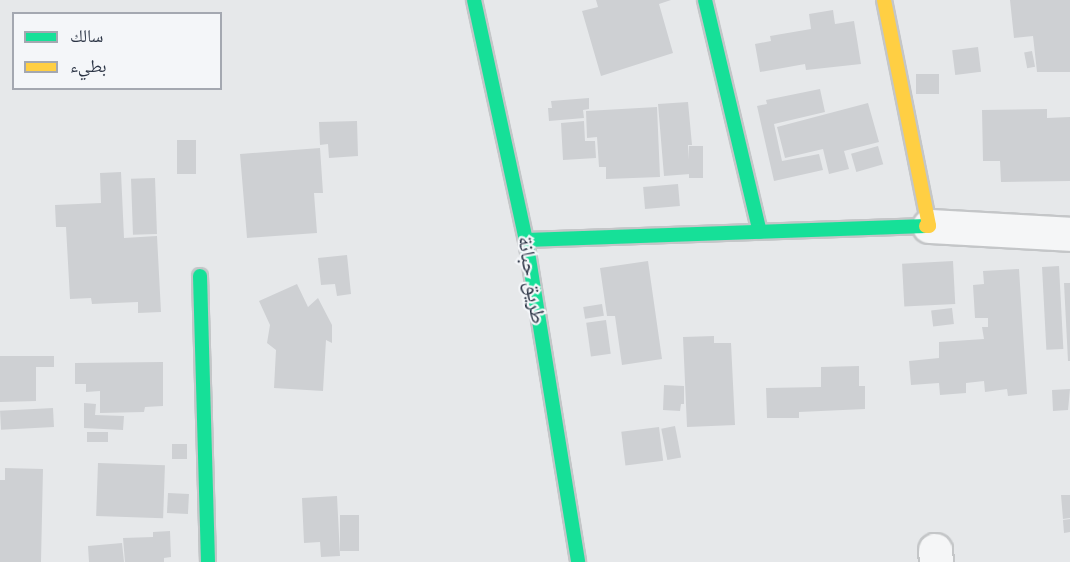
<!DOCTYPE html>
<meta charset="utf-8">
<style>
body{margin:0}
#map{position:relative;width:1070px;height:562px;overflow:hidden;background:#e6e8ea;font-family:Poppins,"Noto Naskh Arabic",sans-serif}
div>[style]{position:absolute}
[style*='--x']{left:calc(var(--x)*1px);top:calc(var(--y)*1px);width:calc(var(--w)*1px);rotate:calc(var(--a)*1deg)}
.building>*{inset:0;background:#ced0d3;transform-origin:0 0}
.roads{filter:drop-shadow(2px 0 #c4c6c8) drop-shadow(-2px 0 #c4c6c8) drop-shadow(0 2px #c4c6c8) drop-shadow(0 -2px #c4c6c8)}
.street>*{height:33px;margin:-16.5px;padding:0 16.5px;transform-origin:16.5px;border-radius:16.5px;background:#f5f6f7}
.fast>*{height:14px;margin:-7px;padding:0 7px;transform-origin:7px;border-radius:7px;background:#16e098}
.slow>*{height:14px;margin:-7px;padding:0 7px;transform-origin:7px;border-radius:7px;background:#ffcf43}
span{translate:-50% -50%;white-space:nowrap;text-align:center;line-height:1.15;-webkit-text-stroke:4.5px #f4f6f9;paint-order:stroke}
.street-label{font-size:21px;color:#2b3445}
.legend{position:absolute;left:12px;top:12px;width:210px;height:78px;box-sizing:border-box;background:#f4f6f9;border:2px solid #a4a8b1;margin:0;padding:8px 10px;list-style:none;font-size:18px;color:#2b3445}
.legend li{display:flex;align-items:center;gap:12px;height:30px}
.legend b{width:30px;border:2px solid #a4a8b1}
</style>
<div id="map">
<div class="building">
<i style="clip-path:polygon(596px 0,671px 0,659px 4px,673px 53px,601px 76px,582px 11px,598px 7px)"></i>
<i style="clip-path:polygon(1010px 0,1070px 0,1070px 72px,1037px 72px,1033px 36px,1014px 38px)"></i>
<i style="clip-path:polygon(833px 10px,835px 24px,854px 21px,861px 64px,806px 70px,805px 64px,760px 72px,755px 44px,771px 41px,770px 36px,811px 29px,809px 14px)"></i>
<i style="left:978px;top:47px;width:25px;height:26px;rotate:83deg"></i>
<i style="left:1032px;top:51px;width:16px;height:8px;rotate:79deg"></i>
<i style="left:916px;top:74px;width:23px;height:20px"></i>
<i style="clip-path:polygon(820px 89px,825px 112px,774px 124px,782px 161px,819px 154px,823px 170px,774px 181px,757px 106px,767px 104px,766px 100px)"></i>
<i style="clip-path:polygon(589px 98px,589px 109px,583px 110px,584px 118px,549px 121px,548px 108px,552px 108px,551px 101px)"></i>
<i style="clip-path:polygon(688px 102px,692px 145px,688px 145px,690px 174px,664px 176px,658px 104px)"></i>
<i style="clip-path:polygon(868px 103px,879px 142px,844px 151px,849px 169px,829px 174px,823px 149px,785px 158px,777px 127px)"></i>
<i style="clip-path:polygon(657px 107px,660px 177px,606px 179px,606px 167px,599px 167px,597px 137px,587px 138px,586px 111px)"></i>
<i style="clip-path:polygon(1047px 109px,1047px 118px,1070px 117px,1070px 181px,1001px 182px,1000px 161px,983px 161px,982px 110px)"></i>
<i style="clip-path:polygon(357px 121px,358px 156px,329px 158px,328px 144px,320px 145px,319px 122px)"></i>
<i style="clip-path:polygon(584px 121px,585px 141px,595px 141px,596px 158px,563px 160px,561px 123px)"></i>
<i style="left:177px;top:140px;width:19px;height:34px"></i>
<i style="left:689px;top:146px;width:14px;height:32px"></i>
<i style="left:878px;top:146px;width:19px;height:28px;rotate:74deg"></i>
<i style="clip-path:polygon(320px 148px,323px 193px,314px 193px,317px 233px,247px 238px,240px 154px)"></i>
<i style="clip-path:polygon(121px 172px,124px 238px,157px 236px,161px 312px,138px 313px,138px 302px,92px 304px,91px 298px,70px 299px,66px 227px,56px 227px,55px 205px,101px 203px,100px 173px)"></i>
<i style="left:155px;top:178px;width:56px;height:24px;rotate:88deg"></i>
<i style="left:678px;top:184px;width:22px;height:35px;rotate:85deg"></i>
<i style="clip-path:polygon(347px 255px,351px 294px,337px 296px,335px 284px,321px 285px,318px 258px)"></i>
<i style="clip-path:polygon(648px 261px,662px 359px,622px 365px,615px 316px,607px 316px,600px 268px)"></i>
<i style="left:953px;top:261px;width:43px;height:51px;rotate:87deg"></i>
<i style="left:1059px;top:266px;width:83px;height:17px;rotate:87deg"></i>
<i style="clip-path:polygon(1019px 269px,1027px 394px,1008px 396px,1007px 389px,985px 392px,984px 381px,966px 383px,966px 393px,940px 395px,939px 383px,911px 385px,909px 361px,939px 358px,939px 342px,984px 339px,982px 327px,988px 327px,988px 318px,975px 318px,973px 285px,984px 284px,983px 271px)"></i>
<i style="clip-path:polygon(1064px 283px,1070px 283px,1070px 361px,1068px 361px)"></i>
<i style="clip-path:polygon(297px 284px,308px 307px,318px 298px,332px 325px,332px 343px,326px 340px,323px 391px,274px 388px,276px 350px,267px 343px,270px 325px,259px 301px)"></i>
<i style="left:602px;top:304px;width:12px;height:19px;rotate:81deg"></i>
<i style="left:952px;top:308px;width:16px;height:21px;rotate:83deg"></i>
<i style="left:606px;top:320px;width:34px;height:20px;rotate:82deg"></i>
<i style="clip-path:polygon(714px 336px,714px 343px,731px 343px,735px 425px,687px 427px,683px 337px)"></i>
<i style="clip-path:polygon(0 356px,54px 356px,54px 367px,36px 367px,36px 401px,0 402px)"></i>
<i style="clip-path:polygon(163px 362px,163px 406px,145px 407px,144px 412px,100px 413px,100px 391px,86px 392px,86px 384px,75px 384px,75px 363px)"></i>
<i style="clip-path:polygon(859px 366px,859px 386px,865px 386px,865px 409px,799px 412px,799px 418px,767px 418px,766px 388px,821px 387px,821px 367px)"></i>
<i style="clip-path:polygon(664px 385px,684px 386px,684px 404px,681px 404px,680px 411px,663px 410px)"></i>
<i style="clip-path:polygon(1070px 389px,1068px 410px,1053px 411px,1052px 390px)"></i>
<i style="clip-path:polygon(84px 403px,96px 404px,95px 415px,124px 416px,123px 430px,84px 428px)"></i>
<i style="left:53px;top:408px;width:19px;height:53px;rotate:87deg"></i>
<i style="left:675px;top:426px;width:32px;height:14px;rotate:79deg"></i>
<i style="left:659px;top:427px;width:34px;height:38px;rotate:83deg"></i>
<i style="left:87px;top:432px;width:21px;height:10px"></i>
<i style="left:172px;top:444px;width:15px;height:15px"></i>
<i style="left:98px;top:463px;width:67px;height:53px;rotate:2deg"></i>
<i style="clip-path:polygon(5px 468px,43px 469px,41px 562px,0 562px,0 480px,5px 480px)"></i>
<i style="left:168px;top:493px;width:21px;height:20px;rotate:3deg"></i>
<i style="clip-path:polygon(1061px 495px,1070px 495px,1070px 518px,1063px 519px)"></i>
<i style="clip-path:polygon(337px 496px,340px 556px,321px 557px,320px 542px,304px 543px,302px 498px)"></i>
<i style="left:340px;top:515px;width:19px;height:36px"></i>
<i style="clip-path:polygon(1070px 519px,1070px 532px,1064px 533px,1063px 520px)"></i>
<i style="clip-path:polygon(170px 531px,171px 557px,164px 558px,164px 562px,125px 562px,123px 538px,153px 537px,153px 532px)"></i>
<i style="clip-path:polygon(122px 543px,124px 562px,89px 562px,88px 546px)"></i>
</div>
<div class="roads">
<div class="street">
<i style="--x:929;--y:226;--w:141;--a:3.2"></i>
<i style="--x:935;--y:550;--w:12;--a:85"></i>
</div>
<div class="fast">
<i style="--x:474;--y:0;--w:246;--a:77.8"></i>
<i style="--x:526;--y:240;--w:326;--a:80.8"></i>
<i style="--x:705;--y:0;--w:238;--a:76.7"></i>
<i style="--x:526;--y:240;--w:400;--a:-2"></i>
<i style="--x:200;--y:276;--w:286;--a:88.4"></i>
</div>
<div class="slow">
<i style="--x:884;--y:0;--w:230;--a:78.7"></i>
<i style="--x:929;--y:226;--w:3;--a:180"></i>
</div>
</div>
<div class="street-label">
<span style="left:532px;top:280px;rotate:81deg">طريق حبانة</span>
</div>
<ul class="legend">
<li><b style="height:8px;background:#16e098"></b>سالك</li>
<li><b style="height:8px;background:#ffcf43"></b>بطيء</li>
</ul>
</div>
